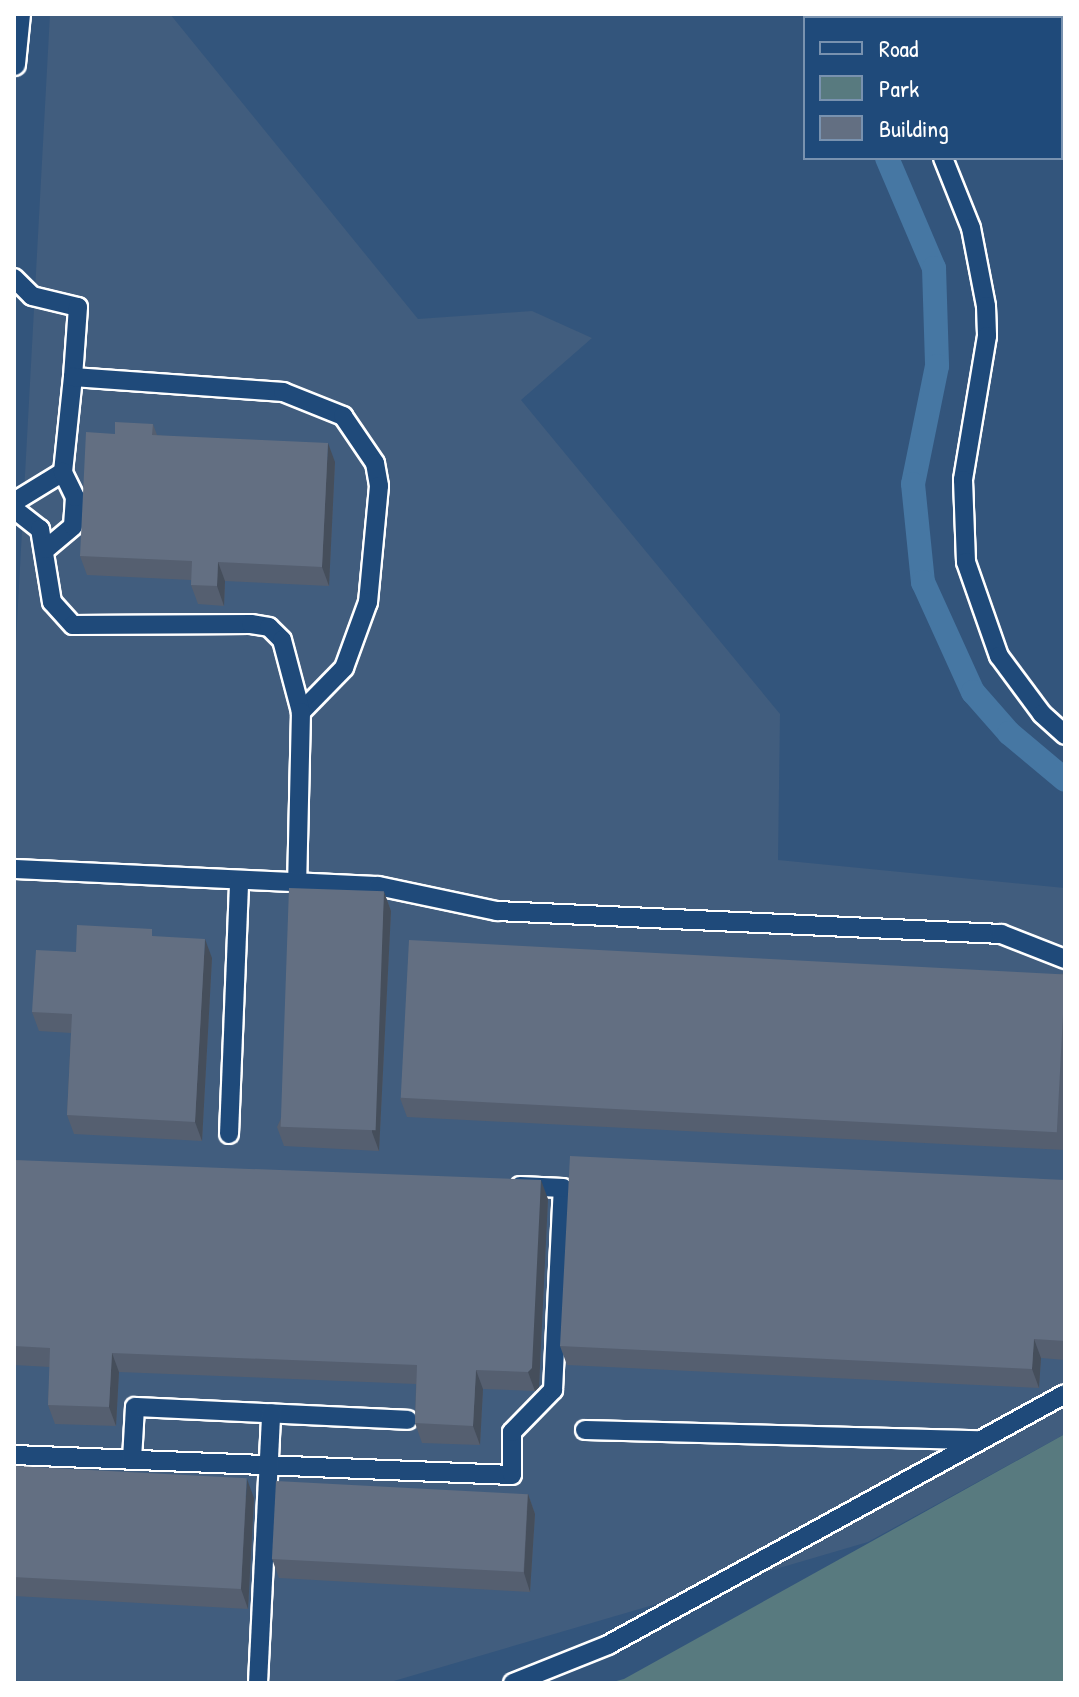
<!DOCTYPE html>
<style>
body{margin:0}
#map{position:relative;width:1079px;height:1697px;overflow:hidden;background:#33557c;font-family:"Patrick Hand",sans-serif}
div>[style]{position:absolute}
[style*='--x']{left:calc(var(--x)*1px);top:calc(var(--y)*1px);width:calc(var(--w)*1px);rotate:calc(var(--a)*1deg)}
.built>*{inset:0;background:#415d7e}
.green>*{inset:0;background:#587a7f}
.river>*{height:24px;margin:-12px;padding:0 12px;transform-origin:12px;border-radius:12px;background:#4677a3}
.roads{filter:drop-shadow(2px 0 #fff) drop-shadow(-2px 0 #fff) drop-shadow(0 2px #fff) drop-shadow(0 -2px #fff)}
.minor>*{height:18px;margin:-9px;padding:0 9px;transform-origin:9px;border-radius:9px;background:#1f4a7a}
.major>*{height:22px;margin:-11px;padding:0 11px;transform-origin:11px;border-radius:11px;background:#1f4a7a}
.rail>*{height:7px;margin-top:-3.5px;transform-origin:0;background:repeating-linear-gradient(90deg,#1f4a7a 0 12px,#fff 0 24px);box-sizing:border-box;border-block:2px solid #fff}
.wall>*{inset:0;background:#555f70}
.shaded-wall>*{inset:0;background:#454e5b}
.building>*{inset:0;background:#636f82;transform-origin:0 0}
span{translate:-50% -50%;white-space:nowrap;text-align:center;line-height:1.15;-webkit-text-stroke:8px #1f4a7a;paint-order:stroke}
.frame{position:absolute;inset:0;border:16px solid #fff;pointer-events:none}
.legend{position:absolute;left:803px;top:16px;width:260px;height:144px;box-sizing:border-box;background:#1f4a7a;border:2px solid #7992af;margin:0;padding:10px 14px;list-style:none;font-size:24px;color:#fff}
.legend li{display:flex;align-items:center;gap:16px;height:40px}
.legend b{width:40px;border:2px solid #7992af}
</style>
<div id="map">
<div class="built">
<i style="clip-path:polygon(50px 14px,170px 14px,418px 319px,532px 311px,592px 338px,521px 400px,780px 714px,778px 860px,1065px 888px,1065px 1434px,868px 1542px,387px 1683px,14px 1683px,14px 678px)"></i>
</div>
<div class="green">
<i style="clip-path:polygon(1065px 1434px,1065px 1683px,609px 1683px,624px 1679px)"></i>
</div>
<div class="river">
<i style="--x:839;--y:14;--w:4;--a:63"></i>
<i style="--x:887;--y:158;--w:120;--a:66.9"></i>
<i style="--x:934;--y:268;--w:98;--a:88.2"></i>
<i style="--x:937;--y:366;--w:120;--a:101.5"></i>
<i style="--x:913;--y:484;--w:99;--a:84.2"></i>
<i style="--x:923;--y:582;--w:121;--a:65.6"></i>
<i style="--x:973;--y:692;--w:55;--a:48.7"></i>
<i style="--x:1009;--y:733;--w:73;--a:40"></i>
</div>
<div class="roads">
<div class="minor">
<i style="--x:884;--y:14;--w:4;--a:76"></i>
<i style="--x:943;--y:158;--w:75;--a:68.2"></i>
<i style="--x:971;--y:228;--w:79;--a:79.1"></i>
<i style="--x:986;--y:306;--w:30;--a:88"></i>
<i style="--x:987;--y:336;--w:146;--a:99.5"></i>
<i style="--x:963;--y:480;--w:82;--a:87.9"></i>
<i style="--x:966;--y:562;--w:100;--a:70.7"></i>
<i style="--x:999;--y:656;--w:72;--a:53.4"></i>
<i style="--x:1042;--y:714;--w:31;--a:42"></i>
<i style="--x:14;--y:278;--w:25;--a:45"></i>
<i style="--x:32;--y:296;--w:47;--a:13.4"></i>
<i style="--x:78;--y:307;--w:70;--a:94.1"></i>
<i style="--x:14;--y:502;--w:57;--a:-31.5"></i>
<i style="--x:63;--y:472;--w:96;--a:-84"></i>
<i style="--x:73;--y:377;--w:211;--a:4.1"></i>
<i style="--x:283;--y:392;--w:65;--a:21.8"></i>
<i style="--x:343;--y:416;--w:57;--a:55.8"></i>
<i style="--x:375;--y:463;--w:23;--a:80"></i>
<i style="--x:379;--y:486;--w:117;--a:95.4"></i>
<i style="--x:368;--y:602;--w:70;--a:110"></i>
<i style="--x:344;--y:668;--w:62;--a:134.3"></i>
<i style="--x:14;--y:509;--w:33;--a:38"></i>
<i style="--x:40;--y:529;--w:74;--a:80.7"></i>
<i style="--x:52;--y:602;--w:31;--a:48"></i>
<i style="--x:73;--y:625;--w:178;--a:-0.3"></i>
<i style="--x:251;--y:624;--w:18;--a:9"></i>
<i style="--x:269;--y:627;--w:18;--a:45"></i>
<i style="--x:282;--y:640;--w:74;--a:75.2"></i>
<i style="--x:301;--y:712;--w:171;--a:91.3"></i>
<i style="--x:46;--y:549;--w:35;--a:-40"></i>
<i style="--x:73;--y:526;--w:29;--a:-86"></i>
<i style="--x:75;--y:497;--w:28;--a:-116"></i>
<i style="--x:14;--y:869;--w:364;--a:2.7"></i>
<i style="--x:378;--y:886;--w:122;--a:11.9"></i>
<i style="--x:497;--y:911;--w:505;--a:2.61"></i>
<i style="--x:1001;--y:934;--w:69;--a:21.3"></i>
<i style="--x:229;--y:1134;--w:254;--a:-87.7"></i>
<i style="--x:585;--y:1430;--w:394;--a:1.5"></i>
<i style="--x:14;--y:1455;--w:498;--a:2.3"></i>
<i style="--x:512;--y:1475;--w:43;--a:-90"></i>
<i style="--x:512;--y:1432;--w:59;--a:-45.7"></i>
<i style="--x:553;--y:1390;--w:202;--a:-87.2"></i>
<i style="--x:563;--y:1188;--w:43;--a:-177.3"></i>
<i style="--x:132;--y:1459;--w:52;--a:-86.7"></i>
<i style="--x:135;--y:1407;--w:273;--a:2.7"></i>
<i style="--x:258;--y:1683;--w:270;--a:-87.2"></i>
<i style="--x:513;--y:1683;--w:102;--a:-21.8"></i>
<i style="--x:608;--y:1645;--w:521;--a:-28.78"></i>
</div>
<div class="major">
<i style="--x:14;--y:64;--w:50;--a:-84.3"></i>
</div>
</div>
<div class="rail">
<i style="--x:1061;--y:29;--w:8;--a:60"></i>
</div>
<div class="wall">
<i style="clip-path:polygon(153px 424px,157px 435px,335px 462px,329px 586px,225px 581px,224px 606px,198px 604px,191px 585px,191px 580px,87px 575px,80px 556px,115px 434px)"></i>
<i style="clip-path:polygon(384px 892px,391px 911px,379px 1151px,284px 1146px,277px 1127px)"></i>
<i style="clip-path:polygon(155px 936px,212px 958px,202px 1141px,74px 1134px,67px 1115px,71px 1033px,39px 1031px,32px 1012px,76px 952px)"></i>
<i style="clip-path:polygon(1065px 973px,1065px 1150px,407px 1117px,400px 1098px)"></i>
<i style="clip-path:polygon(14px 1160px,548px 1199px,539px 1387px,535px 1391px,483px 1389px,480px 1445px,422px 1443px,415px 1423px,416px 1384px,119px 1372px,116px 1426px,55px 1424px,48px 1405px,50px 1367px,14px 1365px)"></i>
<i style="clip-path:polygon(1065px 1180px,1065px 1360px,1041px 1358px,1039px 1388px,567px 1365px,560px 1346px)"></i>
<i style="clip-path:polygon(14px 1466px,254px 1498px,248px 1609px,14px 1596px)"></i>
<i style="clip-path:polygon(528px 1494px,535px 1514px,530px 1592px,279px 1578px,272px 1559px)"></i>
</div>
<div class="shaded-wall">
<i style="clip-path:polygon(328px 443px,335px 462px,329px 586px,322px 567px)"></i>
<i style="clip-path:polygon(218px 562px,225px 581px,224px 606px,217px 586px)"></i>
<i style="clip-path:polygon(384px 892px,391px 911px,379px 1151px,372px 1132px)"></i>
<i style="clip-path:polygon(205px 939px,212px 958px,202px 1141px,195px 1122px)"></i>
<i style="clip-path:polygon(541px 1180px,548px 1199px,539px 1387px,535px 1391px,528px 1372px)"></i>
<i style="clip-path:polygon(1034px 1339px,1041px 1358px,1039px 1388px,1032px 1369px)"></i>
<i style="clip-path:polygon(112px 1353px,119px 1372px,116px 1426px,109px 1407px)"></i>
<i style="clip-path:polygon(476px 1370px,483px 1389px,480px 1445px,473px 1426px)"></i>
<i style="clip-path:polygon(247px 1479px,254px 1498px,248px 1609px,241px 1589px)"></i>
<i style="clip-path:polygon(528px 1494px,535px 1514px,530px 1592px,524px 1573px)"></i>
</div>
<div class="building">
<i style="clip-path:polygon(115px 422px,153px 424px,152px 435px,328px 443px,322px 567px,218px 562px,217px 586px,191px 585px,192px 561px,80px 556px,86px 432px,115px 434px)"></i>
<i style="left:289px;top:888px;width:95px;height:239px;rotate:2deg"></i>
<i style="clip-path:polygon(77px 925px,152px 929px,152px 936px,205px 939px,195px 1122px,67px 1115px,72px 1014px,32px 1012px,36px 950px,76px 952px)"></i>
<i style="left:409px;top:940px;width:657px;height:158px;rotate:3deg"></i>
<i style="clip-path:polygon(570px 1156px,1065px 1180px,1065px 1341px,1034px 1339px,1032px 1369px,560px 1346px)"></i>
<i style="clip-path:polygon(14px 1160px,541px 1180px,532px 1368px,528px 1372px,476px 1370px,473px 1426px,415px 1423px,417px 1365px,112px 1353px,109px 1407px,48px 1405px,50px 1348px,14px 1346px)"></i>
<i style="left:14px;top:1466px;width:233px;height:111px;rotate:3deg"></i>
<i style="left:276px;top:1481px;width:252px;height:78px;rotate:3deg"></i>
</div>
<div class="frame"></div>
<ul class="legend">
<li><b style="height:10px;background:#1f4a7a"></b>Road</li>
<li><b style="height:22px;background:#587a7f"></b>Park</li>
<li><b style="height:22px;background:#636f82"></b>Building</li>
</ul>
</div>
